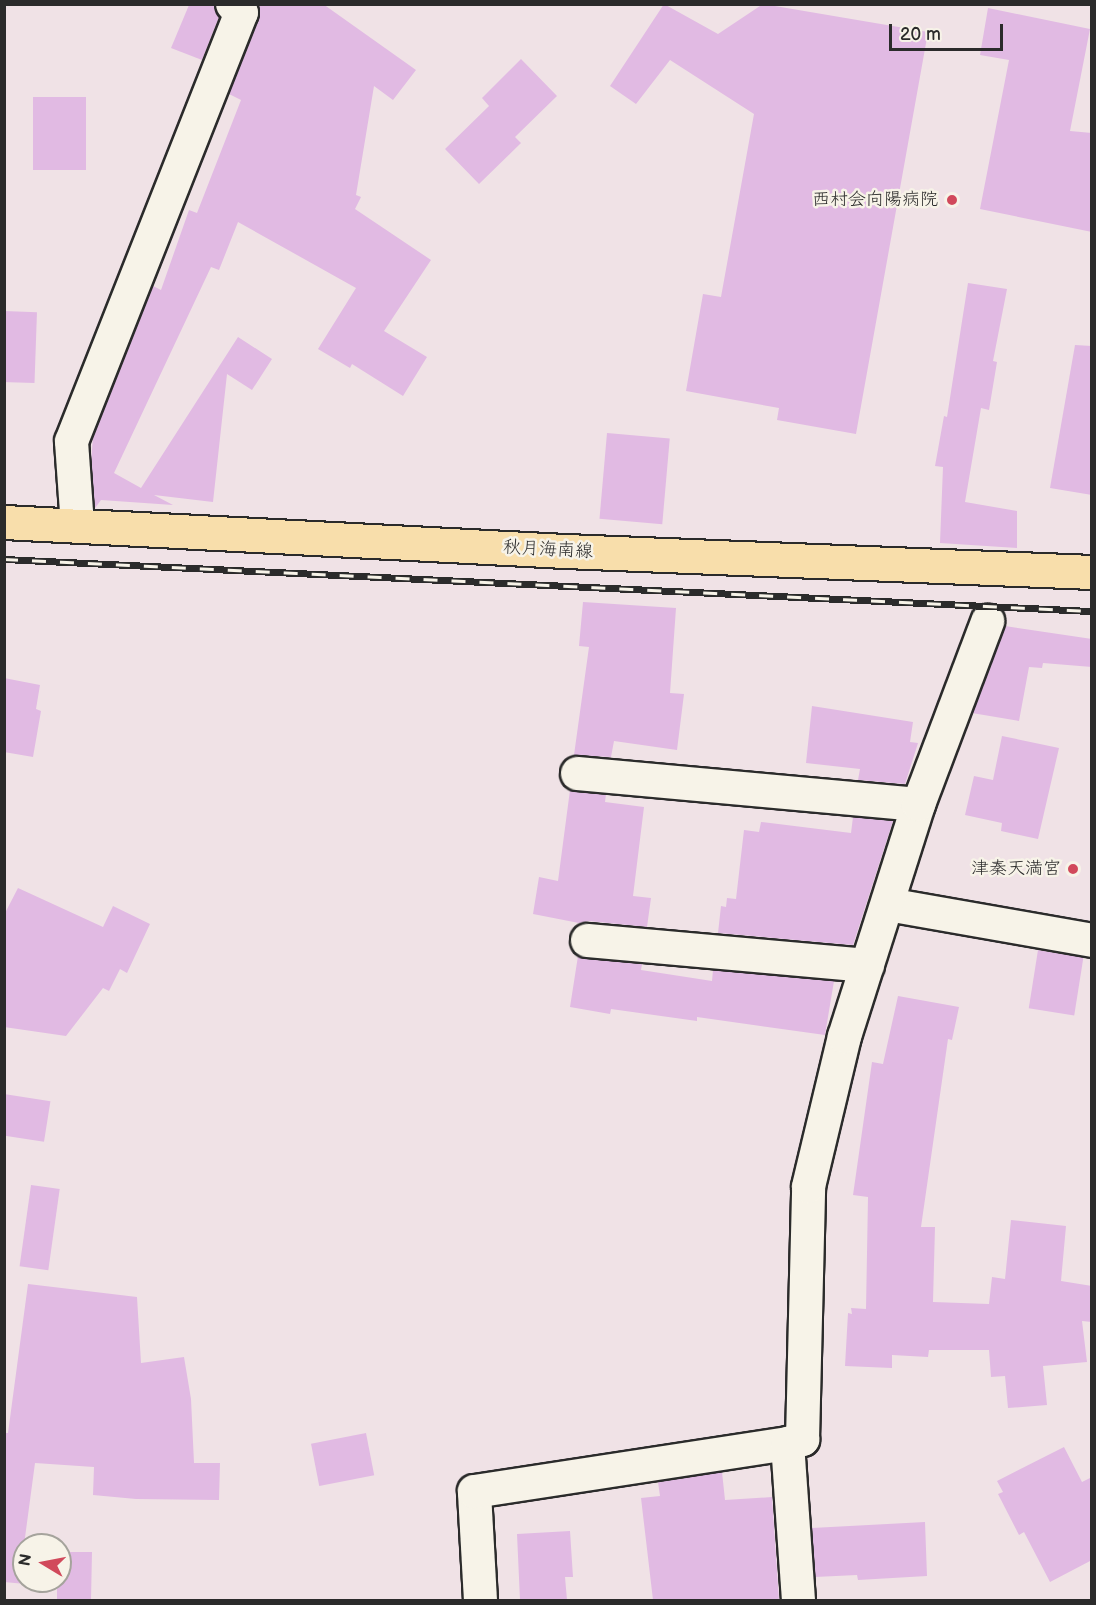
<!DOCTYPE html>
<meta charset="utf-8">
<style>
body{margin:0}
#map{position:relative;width:1096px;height:1605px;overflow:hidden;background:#f0e2e6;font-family:"Balsamiq Sans","Klee One",sans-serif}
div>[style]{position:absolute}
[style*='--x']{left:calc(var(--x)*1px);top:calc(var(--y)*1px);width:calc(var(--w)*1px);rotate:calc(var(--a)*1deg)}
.building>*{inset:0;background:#e1bae3;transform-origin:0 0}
.roads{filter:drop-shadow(2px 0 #2b2b2b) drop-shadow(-2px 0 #2b2b2b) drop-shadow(0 2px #2b2b2b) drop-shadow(0 -2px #2b2b2b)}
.minor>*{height:33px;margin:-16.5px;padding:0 16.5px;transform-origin:16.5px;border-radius:16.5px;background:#f7f3e8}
.major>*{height:33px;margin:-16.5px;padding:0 16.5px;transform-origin:16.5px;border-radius:16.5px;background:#f8deab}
.rail>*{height:7px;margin-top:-3.5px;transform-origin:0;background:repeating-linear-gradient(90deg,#f7f3e8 0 14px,#2b2b2b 0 28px);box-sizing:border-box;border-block:2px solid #2b2b2b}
.dots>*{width:16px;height:16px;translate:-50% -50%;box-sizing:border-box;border:3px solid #f7f3e8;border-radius:50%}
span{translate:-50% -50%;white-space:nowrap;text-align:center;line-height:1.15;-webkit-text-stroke:5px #f7f3e8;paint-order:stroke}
.poi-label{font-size:18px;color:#2b2b2b}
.right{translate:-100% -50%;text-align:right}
.street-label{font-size:18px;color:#2b2b2b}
.frame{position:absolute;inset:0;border:6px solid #2b2b2b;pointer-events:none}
.north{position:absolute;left:12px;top:1533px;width:60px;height:60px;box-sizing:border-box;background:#f7f3e8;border:2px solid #a5a39c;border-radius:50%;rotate:280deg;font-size:16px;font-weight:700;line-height:24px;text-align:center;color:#2b2b2b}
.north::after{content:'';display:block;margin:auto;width:21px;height:27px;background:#d1495b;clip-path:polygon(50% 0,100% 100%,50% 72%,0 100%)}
.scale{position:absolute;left:889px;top:24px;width:114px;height:27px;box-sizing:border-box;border:3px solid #2b2b2b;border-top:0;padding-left:8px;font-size:18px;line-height:21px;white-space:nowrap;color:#2b2b2b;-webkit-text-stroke:4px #f7f3e8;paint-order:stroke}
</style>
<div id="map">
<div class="building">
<i style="clip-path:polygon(199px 4px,214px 4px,219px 17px,202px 60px,171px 48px,189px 5px)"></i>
<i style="clip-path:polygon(257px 4px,323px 4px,416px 70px,393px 100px,374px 86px,356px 195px,361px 197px,355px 209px,431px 260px,384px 331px,427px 357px,403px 396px,352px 364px,350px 368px,318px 349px,356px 288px,238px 222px,219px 270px,211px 267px,114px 473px,141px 488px,238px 337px,272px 359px,252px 390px,227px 374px,213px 502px,154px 495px,173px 505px,101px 500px,95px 508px,91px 463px,93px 437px,153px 286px,161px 290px,189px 210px,197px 213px,241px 100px,229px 94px,258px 19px)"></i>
<i style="clip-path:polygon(664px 4px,718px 34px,763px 4px,928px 32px,856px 434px,777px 420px,779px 408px,686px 391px,703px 294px,721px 297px,754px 114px,670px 60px,636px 104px,610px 86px)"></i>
<i style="clip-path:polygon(988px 8px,1090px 29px,1070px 131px,1092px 133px,1092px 232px,980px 209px,1009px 60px,980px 55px)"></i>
<i style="clip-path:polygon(521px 59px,557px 96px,515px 137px,521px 143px,479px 184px,445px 149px,489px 106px,482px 98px)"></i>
<i style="left:33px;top:97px;width:53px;height:73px"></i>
<i style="clip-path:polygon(968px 283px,1007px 289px,993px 361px,997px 362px,989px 410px,981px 408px,965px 502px,1017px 511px,1017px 548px,940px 543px,943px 467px,935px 466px,944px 416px,947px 417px)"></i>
<i style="left:4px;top:311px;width:33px;height:71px;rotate:2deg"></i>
<i style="clip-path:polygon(1075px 345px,1092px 346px,1092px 495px,1050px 488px)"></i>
<i style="left:607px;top:433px;width:63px;height:86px;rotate:5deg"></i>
<i style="clip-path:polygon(583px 602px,676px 608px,670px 693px,684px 694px,677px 750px,614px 741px,611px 757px,574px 755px,589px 647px,579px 646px)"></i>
<i style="clip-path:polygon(1005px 626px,1092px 639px,1092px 667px,1043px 663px,1042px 668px,1029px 667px,1019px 721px,972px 713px)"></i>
<i style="clip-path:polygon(4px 678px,40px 685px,36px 709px,41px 711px,33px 757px,4px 752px)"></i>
<i style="clip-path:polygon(812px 706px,913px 722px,910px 742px,918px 743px,905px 784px,858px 780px,860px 769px,806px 763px)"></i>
<i style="clip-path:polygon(1002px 736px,1059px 748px,1038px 839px,1001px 831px,1002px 823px,965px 815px,974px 776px,993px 780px)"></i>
<i style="clip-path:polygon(570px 790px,606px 794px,605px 802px,644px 807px,633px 896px,651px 898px,647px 927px,589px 921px,579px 923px,533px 914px,539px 877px,558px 881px)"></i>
<i style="clip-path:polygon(853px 817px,893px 821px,853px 945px,718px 933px,721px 906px,726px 907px,727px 898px,736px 899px,744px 830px,759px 832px,761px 822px,851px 833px)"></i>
<i style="clip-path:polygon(18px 888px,103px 927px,113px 906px,150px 924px,127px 973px,120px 969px,109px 991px,103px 988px,66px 1036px,4px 1027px,4px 915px)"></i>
<i style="left:1038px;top:950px;width:46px;height:59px;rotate:9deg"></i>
<i style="clip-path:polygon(578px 956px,642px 964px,641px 970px,712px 981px,713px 970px,834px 981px,825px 1035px,697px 1017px,697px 1021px,611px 1009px,610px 1014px,570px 1007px)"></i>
<i style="clip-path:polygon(898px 996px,959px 1007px,952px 1040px,948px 1039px,921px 1227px,935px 1227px,933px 1302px,989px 1304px,992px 1277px,1005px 1279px,1011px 1220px,1066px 1226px,1061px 1281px,1092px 1286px,1092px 1322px,1082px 1321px,1087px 1362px,1043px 1366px,1047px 1405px,1008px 1408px,1005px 1376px,991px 1377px,989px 1350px,929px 1350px,928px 1357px,892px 1355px,892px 1368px,845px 1366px,848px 1313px,852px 1314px,851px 1308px,866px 1309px,868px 1197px,853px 1195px,872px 1062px,883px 1064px)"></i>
<i style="left:4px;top:1094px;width:47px;height:41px;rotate:9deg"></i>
<i style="left:31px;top:1185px;width:29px;height:82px;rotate:8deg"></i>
<i style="clip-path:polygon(28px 1284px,137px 1297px,141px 1363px,184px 1357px,191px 1399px,194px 1463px,220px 1463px,219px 1500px,136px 1499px,93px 1495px,94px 1467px,35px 1463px,24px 1545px,24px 1581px,60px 1581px,60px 1552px,92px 1552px,91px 1600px,57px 1600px,57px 1587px,4px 1582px,4px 1433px,8px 1433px)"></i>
<i style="left:366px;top:1433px;width:43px;height:56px;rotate:79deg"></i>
<i style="clip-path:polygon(1064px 1447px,1082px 1482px,1092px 1477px,1092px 1560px,1050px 1582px,1024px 1532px,1019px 1535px,998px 1494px,1003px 1492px,997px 1481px)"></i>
<i style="clip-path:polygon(722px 1472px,725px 1500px,772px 1497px,779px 1600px,653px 1600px,641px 1498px,660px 1496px,658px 1482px)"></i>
<i style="clip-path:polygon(925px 1522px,927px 1576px,858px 1580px,857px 1575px,815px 1577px,812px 1528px)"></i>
<i style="clip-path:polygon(570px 1531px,573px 1577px,565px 1577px,567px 1600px,520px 1600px,517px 1534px)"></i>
</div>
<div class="roads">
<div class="minor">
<i style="--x:77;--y:525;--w:84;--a:-94.1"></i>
<i style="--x:71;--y:441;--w:461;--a:-68.4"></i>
<i style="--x:241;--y:12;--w:12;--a:-138"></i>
<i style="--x:577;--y:773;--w:342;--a:5.2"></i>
<i style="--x:888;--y:904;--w:207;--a:10"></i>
<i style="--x:587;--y:940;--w:281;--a:5.1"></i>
<i style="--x:480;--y:1600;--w:109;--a:-93.2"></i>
<i style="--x:474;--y:1491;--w:317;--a:-8.7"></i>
<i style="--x:798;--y:1600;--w:157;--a:-94"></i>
<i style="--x:787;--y:1443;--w:16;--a:-15"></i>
<i style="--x:802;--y:1439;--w:253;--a:-88.6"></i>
<i style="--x:808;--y:1186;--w:154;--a:-76.5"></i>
<i style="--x:844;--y:1036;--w:244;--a:-72.3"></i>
<i style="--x:918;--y:804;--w:196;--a:-69.3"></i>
</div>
<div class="major">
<i style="--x:4;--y:522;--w:562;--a:2.96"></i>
<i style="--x:565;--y:551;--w:527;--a:2.28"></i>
</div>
</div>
<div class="rail">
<i style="--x:4;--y:559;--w:1089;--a:2.74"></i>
</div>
<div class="dots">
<i style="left:952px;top:200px;background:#d1495b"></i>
<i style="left:1073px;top:869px;background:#d1495b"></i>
</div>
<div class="poi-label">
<span class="right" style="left:938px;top:200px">西村会向陽病院</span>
<span class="right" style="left:1061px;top:869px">津秦天満宮</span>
</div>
<div class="street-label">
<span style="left:548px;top:550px;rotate:3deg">秋月海南線</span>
</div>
<div class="frame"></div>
<div class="north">N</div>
<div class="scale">20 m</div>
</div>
